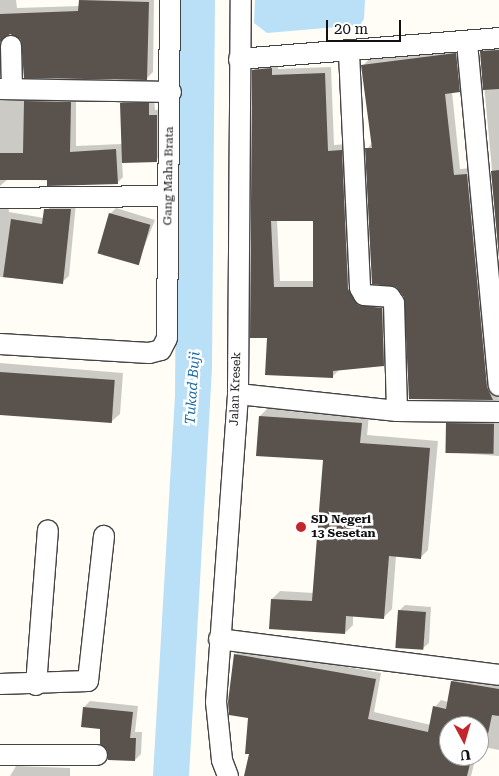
<!DOCTYPE html>
<style>
body{margin:0}
#map{position:relative;width:499px;height:776px;overflow:hidden;background:#fffdf5;font-family:"Roboto Serif",serif}
div>[style]{position:absolute}
[style*='--x']{left:calc(var(--x)*1px);top:calc(var(--y)*1px);width:calc(var(--w)*1px);rotate:calc(var(--a)*1deg)}
.water>*{inset:0;background:#b9e0f7}
.shadow>*{inset:0;background:#0003}
.building>*{inset:0;background:#5a524d;transform-origin:0 0}
.roads{filter:drop-shadow(1px 0 #444) drop-shadow(-1px 0 #444) drop-shadow(0 1px #444) drop-shadow(0 -1px #444)}
.street>*{height:20px;margin:-10px;padding:0 10px;transform-origin:10px;border-radius:10px;background:#fff}
.dots>*{width:14px;height:14px;translate:-50% -50%;box-sizing:border-box;border:2px solid #fff;border-radius:50%}
span{translate:-50% -50%;white-space:nowrap;text-align:center;line-height:1.15;-webkit-text-stroke:5px #fff;paint-order:stroke}
.street-label{font-size:12px;color:#111}
.poi-label{font-size:12px;color:#111;font-weight:700}
.left{translate:0 -50%;text-align:left}
.water-label{font-size:14px;color:#1768a6;font-style:italic}
.north{position:absolute;left:439px;top:716px;width:50px;height:50px;box-sizing:border-box;background:#fff;border:1px solid #a0a0a0;border-radius:50%;rotate:174deg;font-size:14px;font-weight:700;line-height:20px;text-align:center;color:#111}
.north::after{content:'';display:block;margin:auto;width:18px;height:22px;background:#c4262e;clip-path:polygon(50% 0,100% 100%,50% 72%,0 100%)}
.scale{position:absolute;left:326px;top:20px;width:75px;height:22px;box-sizing:border-box;border:2px solid #111;border-top:0;padding-left:6px;font-size:15px;line-height:18px;white-space:nowrap;color:#111;-webkit-text-stroke:4px #fff;paint-order:stroke}
</style>
<div id="map">
<div class="water">
<i style="clip-path:polygon(178px 0,215px 0,212px 368px,189px 776px,153px 776px,175px 395px)"></i>
<i style="clip-path:polygon(255px 0,365px 0,364px 19px,360px 25px,267px 33px,254px 23px)"></i>
</div>
<div class="shadow">
<i style="clip-path:polygon(0 0,16px 0,17px 8px,80px 6px,81px 0,154px 0,153px 72px,147px 78px,10px 33px,6px 35px,6px 70px,0 75px)"></i>
<i style="clip-path:polygon(499px 44px,499px 245px,481px 52px)"></i>
<i style="clip-path:polygon(462px 48px,465px 85px,452px 92px,460px 169px,473px 168px,499px 401px,410px 398px,405px 296px,367px 149px,373px 142px,363px 66px,369px 59px)"></i>
<i style="clip-path:polygon(evenodd,278px 62px,278px 69px,331px 67px,334px 145px,348px 144px,354px 282px,388px 302px,390px 358px,383px 365px,339px 370px,332px 377px,268px 337px,254px 70px,260px 64px,278px 62px,277px 220px,314px 220px,315px 281px,280px 281px,277px 220px)"></i>
<i style="clip-path:polygon(0 93px,76px 96px,76px 146px,122px 144px,121px 103px,127px 97px,154px 98px,155px 110px,163px 109px,162px 154px,156px 160px,122px 162px,123px 177px,117px 183px,8px 179px,0 186px)"></i>
<i style="clip-path:polygon(0 200px,8px 204px,9px 212px,44px 218px,51px 204px,76px 203px,69px 276px,62px 282px,0 277px)"></i>
<i style="clip-path:polygon(116px 208px,155px 220px,137px 264px,110px 214px)"></i>
<i style="clip-path:polygon(0 363px,123px 373px,120px 414px,111px 422px,0 414px)"></i>
<i style="clip-path:polygon(268px 408px,369px 415px,367px 435px,438px 441px,428px 550px,420px 558px,396px 556px,392px 609px,384px 617px,353px 615px,353px 625px,345px 633px,272px 599px,280px 591px,314px 593px,324px 459px,260px 416px)"></i>
<i style="clip-path:polygon(499px 417px,499px 456px,446px 452px,448px 424px,454px 418px)"></i>
<i style="clip-path:polygon(405px 605px,431px 607px,429px 643px,422px 649px,399px 611px)"></i>
<i style="clip-path:polygon(242px 648px,381px 673px,374px 712px,431px 725px,435px 707px,441px 700px,448px 702px,452px 681px,458px 675px,499px 682px,499px 750px,479px 746px,479px 726px,449px 726px,449px 756px,476px 756px,471px 776px,245px 776px,251px 753px,249px 717px,236px 655px)"></i>
<i style="clip-path:polygon(90px 701px,138px 706px,135px 732px,142px 732px,141px 754px,135px 760px,109px 749px,102px 728px,84px 707px)"></i>
<i style="clip-path:polygon(16px 766px,70px 768px,70px 776px,10px 776px)"></i>
</div>
<div class="building">
<i style="clip-path:polygon(79px 0,149px 2px,147px 80px,24px 78px,21px 40px,10px 34px,0 42px,0 14px,78px 11px)"></i>
<i style="clip-path:polygon(499px 50px,499px 89px,483px 90px,480px 51px)"></i>
<i style="clip-path:polygon(456px 53px,460px 92px,445px 94px,454px 175px,467px 174px,487px 387px,493px 400px,409px 399px,404px 297px,396px 287px,372px 284px,365px 148px,372px 148px,361px 65px)"></i>
<i style="clip-path:polygon(evenodd,272px 68px,272px 75px,325px 73px,328px 151px,342px 150px,348px 289px,358px 305px,382px 308px,384px 366px,333px 371px,333px 378px,265px 375px,267px 338px,250px 338px,252px 70px,272px 68px,271px 221px,313px 221px,313px 287px,274px 287px,271px 221px)"></i>
<i style="clip-path:polygon(24px 101px,71px 102px,70px 152px,116px 149px,118px 184px,47px 186px,47px 180px,0 180px,0 153px,23px 153px)"></i>
<i style="clip-path:polygon(120px 103px,149px 103px,149px 115px,157px 115px,157px 162px,122px 163px)"></i>
<i style="clip-path:polygon(499px 170px,499px 258px,491px 171px)"></i>
<i style="clip-path:polygon(44px 209px,71px 209px,63px 284px,3px 277px,11px 219px,42px 224px)"></i>
<i style="left:109px;top:213px;width:43px;height:42px;rotate:16deg"></i>
<i style="left:0;top:372px;width:115px;height:43px;rotate:4deg"></i>
<i style="clip-path:polygon(259px 416px,362px 423px,360px 443px,430px 448px,421px 559px,389px 556px,384px 619px,346px 616px,345px 634px,269px 629px,271px 599px,312px 601px,323px 460px,256px 456px)"></i>
<i style="left:446px;top:423px;width:48px;height:30px;rotate:1deg"></i>
<i style="left:398px;top:610px;width:28px;height:38px;rotate:4deg"></i>
<i style="clip-path:polygon(234px 654px,376px 679px,368px 719px,428px 732px,433px 706px,446px 709px,451px 681px,499px 689px,499px 716px,492px 715px,485px 748px,479px 747px,479px 726px,449px 726px,449px 756px,472px 756px,467px 776px,244px 776px,249px 754px,245px 754px,248px 718px,229px 715px,228px 702px)"></i>
<i style="clip-path:polygon(83px 707px,133px 712px,130px 738px,136px 738px,135px 761px,108px 760px,107px 750px,100px 744px,100px 729px,81px 727px)"></i>
</div>
<div class="roads">
<div class="street">
<i style="--x:467;--y:43;--w:344;--a:84.7"></i>
<i style="--x:11;--y:46;--w:43;--a:88.7"></i>
<i style="--x:349;--y:53;--w:235;--a:87.3"></i>
<i style="--x:360;--y:288;--w:8;--a:60"></i>
<i style="--x:364;--y:295;--w:26;--a:4"></i>
<i style="--x:390;--y:297;--w:7;--a:56"></i>
<i style="--x:394;--y:303;--w:108;--a:88.4"></i>
<i style="--x:239;--y:59;--w:261;--a:-4.6"></i>
<i style="--x:0;--y:89;--w:171;--a:1"></i>
<i style="--x:0;--y:198;--w:168;--a:-0.7"></i>
<i style="--x:0;--y:344;--w:149;--a:3.5"></i>
<i style="--x:149;--y:353;--w:12;--a:-14"></i>
<i style="--x:161;--y:350;--w:13;--a:-63"></i>
<i style="--x:167;--y:338;--w:338;--a:-89.5"></i>
<i style="--x:238;--y:394;--w:160;--a:6.1"></i>
<i style="--x:397;--y:411;--w:102;--a:0.6"></i>
<i style="--x:219;--y:639;--w:282;--a:7.3"></i>
<i style="--x:0;--y:684;--w:88;--a:-2"></i>
<i style="--x:88;--y:681;--w:146;--a:-83.7"></i>
<i style="--x:36;--y:685;--w:155;--a:-85.6"></i>
<i style="--x:0;--y:755;--w:97;--a:0"></i>
<i style="--x:228;--y:776;--w:17;--a:-111"></i>
<i style="--x:222;--y:760;--w:58;--a:-95.9"></i>
<i style="--x:216;--y:702;--w:309;--a:-85.9"></i>
<i style="--x:238;--y:394;--w:394;--a:-89.6"></i>
</div>
</div>
<div class="dots">
<i style="left:301px;top:527px;background:#c4262e"></i>
</div>
<div class="street-label">
<span style="left:169px;top:176px;rotate:-89deg">Gang Maha Brata</span>
<span style="left:236px;top:389px;rotate:-88deg">Jalan Kresek</span>
</div>
<div class="poi-label">
<span class="left" style="left:311px;top:527px">SD Negeri<br>13 Sesetan</span>
</div>
<div class="water-label">
<span style="left:192px;top:388px;rotate:-86deg">Tukad Buji</span>
</div>
<div class="north">U</div>
<div class="scale">20 m</div>
</div>
